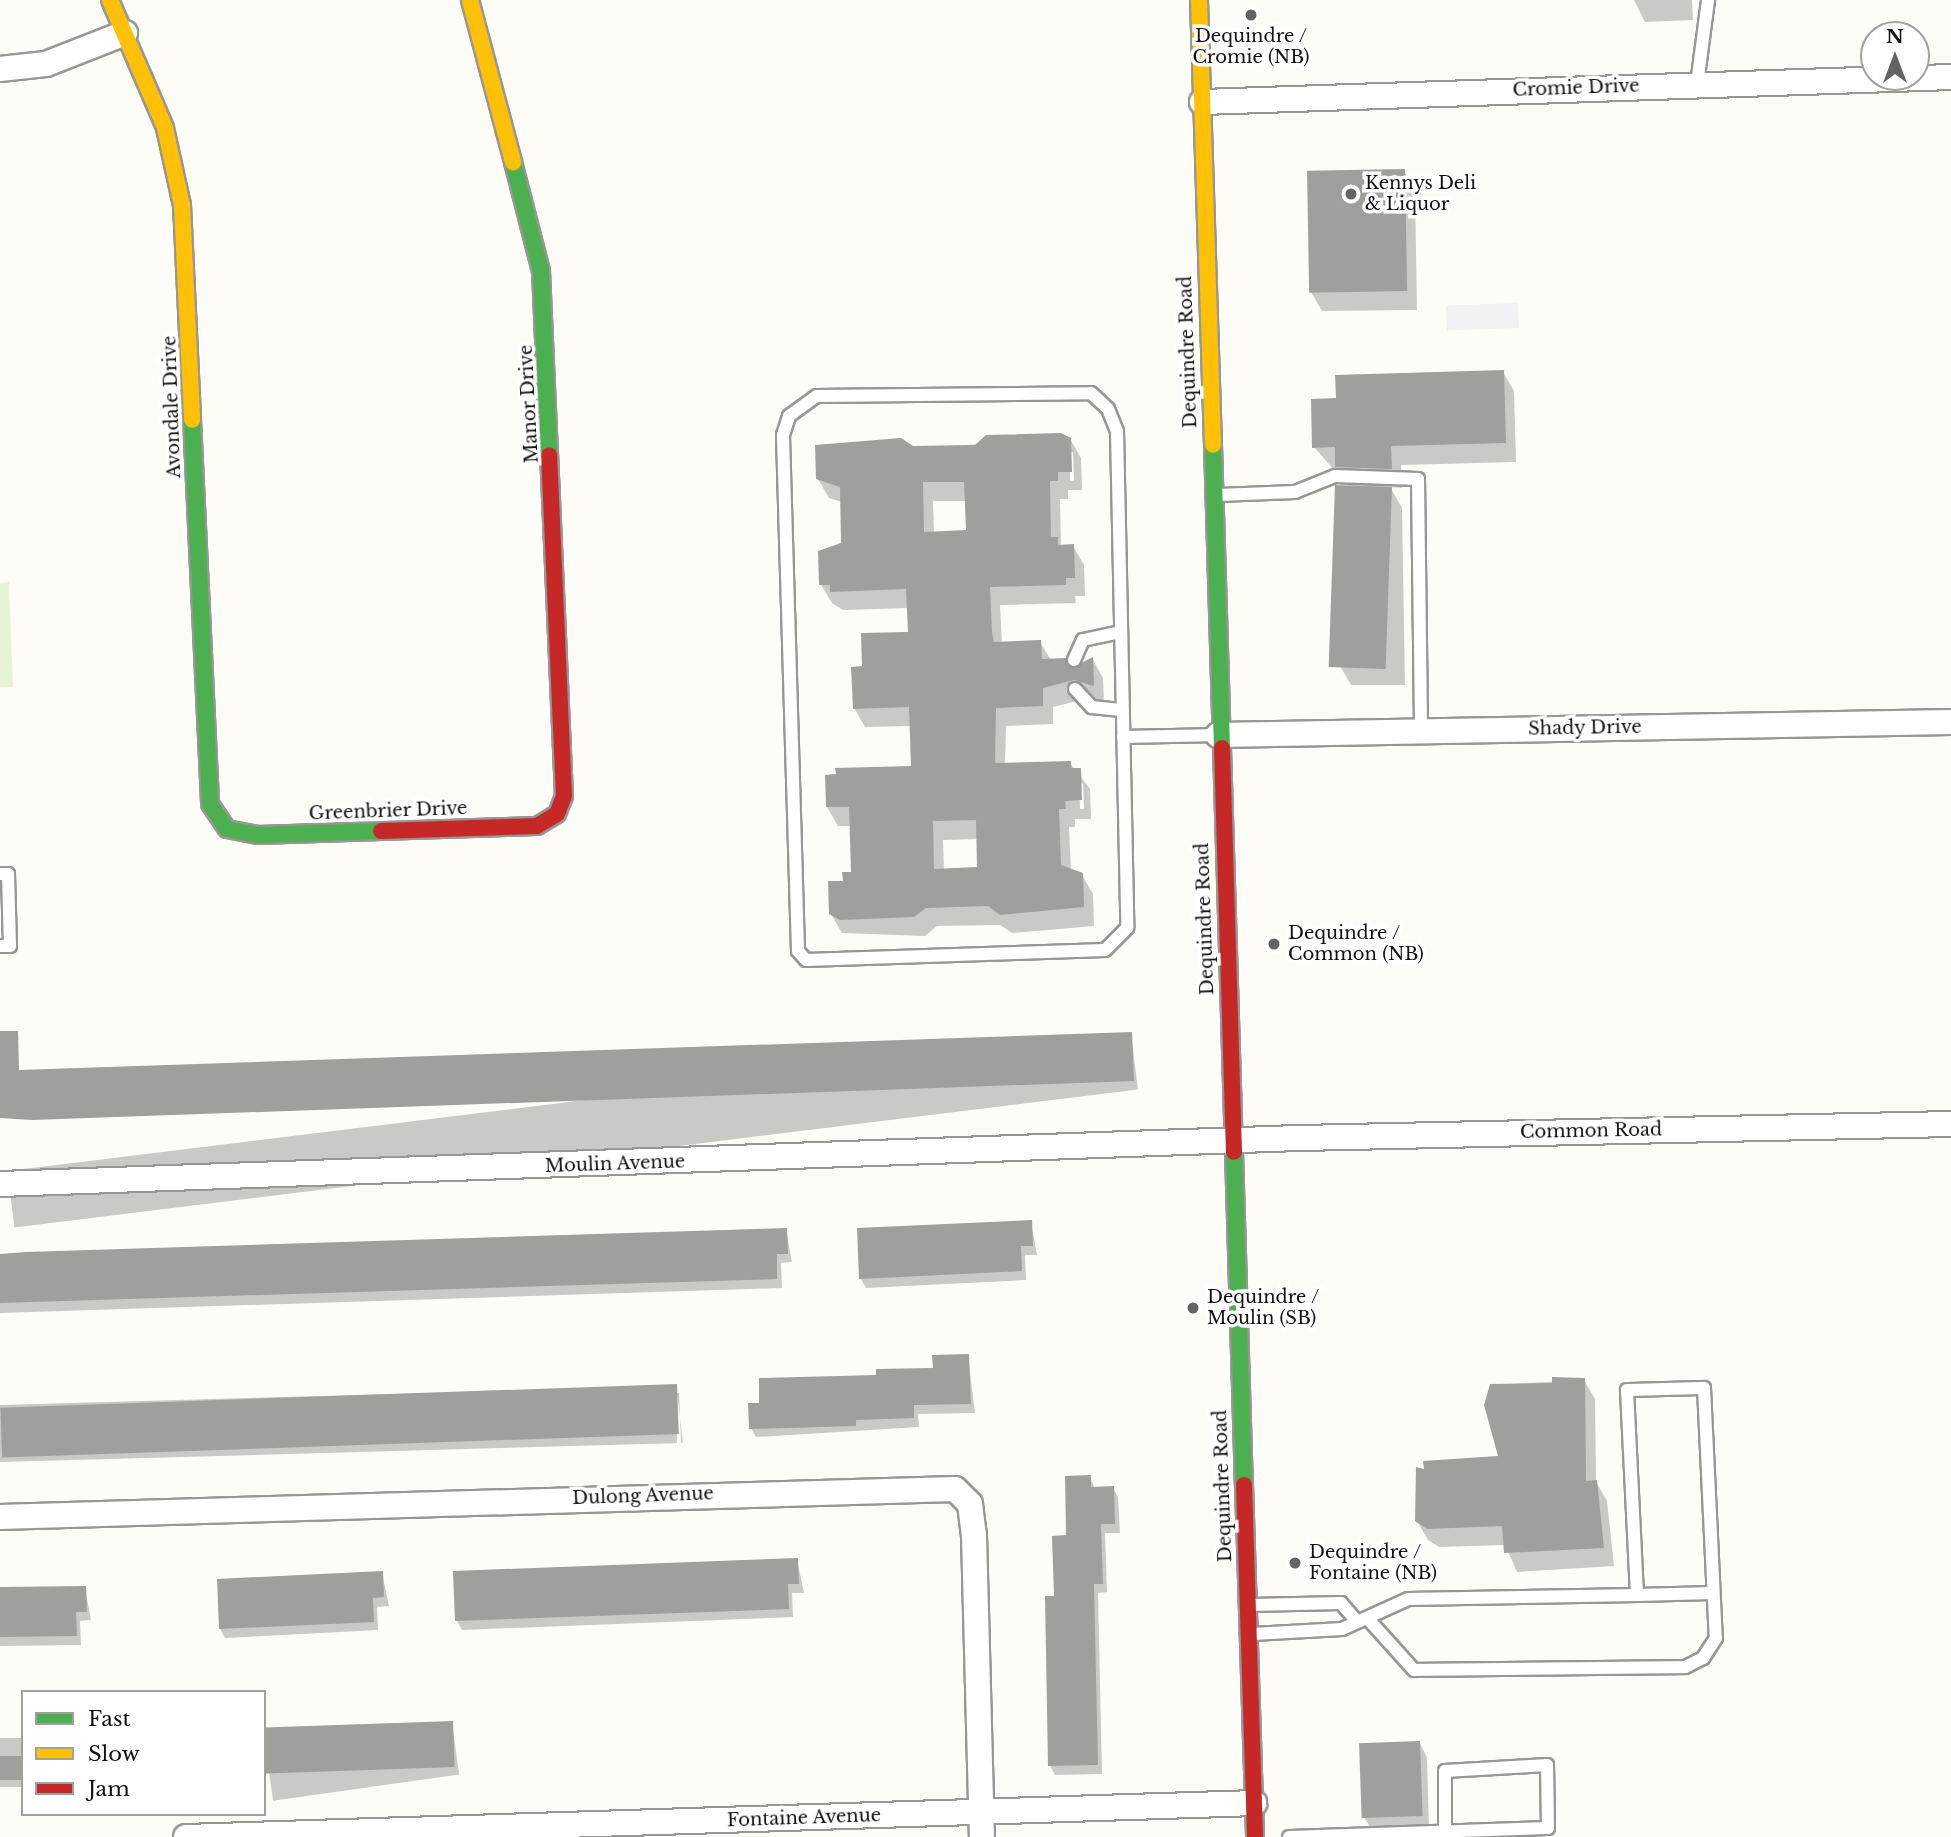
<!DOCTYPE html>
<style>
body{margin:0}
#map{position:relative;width:1951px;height:1837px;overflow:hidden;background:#fdfcf7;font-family:"Libre Baskerville",serif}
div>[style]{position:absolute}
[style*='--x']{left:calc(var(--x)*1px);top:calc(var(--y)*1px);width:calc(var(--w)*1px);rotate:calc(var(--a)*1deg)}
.industrial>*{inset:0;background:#f5f0f3;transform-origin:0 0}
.green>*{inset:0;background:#e7f3d7}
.shadow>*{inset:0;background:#0003;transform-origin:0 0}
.building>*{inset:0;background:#a19f9c;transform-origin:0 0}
.roads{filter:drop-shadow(2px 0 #979795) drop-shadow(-2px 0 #979795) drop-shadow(0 2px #979795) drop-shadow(0 -2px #979795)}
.lane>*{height:12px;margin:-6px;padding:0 6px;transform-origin:6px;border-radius:6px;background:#fffffe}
.street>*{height:24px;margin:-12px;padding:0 12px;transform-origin:12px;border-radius:12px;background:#fffffe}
.fast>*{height:16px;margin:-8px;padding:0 8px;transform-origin:8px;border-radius:8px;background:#4caf50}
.slow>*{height:16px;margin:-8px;padding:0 8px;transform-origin:8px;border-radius:8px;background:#ffc107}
.jam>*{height:16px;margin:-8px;padding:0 8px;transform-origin:8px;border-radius:8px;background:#c62828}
.dots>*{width:19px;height:19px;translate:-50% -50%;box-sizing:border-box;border:4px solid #fff;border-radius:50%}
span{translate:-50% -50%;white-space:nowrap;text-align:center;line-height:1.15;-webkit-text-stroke:7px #fff;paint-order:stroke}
.poi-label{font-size:18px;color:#111}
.left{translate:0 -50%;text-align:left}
.street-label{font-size:18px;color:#111}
.legend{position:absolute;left:21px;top:1690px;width:245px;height:126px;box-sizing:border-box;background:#fff;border:2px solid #a0a0a0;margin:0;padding:9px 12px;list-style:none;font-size:21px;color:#111}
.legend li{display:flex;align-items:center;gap:14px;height:35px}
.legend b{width:35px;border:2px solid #a0a0a0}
.north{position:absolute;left:1860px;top:21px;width:70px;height:70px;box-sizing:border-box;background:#fff;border:2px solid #a0a0a0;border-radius:50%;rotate:0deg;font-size:19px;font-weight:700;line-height:28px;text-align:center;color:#111}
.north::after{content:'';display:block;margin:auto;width:24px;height:32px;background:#646362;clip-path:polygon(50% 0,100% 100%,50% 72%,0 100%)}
</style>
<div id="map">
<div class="industrial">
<i style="left:1518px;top:303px;width:25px;height:72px;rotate:88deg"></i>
</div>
<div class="green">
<i style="clip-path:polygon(9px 582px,13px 687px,0 687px,0 583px)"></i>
</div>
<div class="shadow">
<i style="clip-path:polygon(1634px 0,1692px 0,1693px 20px,1645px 22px)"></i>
<i style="clip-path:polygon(1404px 171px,1415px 190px,1417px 310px,1322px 311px,1311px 292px)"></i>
<i style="clip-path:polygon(1503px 372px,1514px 391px,1516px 462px,1401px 465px,1402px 488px,1390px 487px,1402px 508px,1405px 685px,1351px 685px,1340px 666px,1349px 487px,1314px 447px,1338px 400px)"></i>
<i style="clip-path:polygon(evenodd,1070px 439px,1081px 458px,1082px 490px,1068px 490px,1068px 499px,1060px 499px,1061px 546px,1073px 546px,1084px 565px,1085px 596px,1075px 596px,1076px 603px,1000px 605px,1002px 644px,1040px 642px,1051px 660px,1065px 660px,1074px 671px,1093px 660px,1103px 678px,1104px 704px,1085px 699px,1053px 707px,1053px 724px,1006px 726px,1005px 765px,1070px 763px,1090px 789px,1091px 819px,1075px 819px,1075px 827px,1069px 827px,1071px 871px,1082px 875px,1093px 894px,1094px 926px,1012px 933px,1000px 925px,937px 926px,925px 936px,842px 933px,831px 914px,853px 873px,852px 826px,838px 826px,827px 807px,913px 768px,911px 726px,865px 727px,854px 708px,863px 668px,909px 633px,909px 608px,843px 610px,832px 603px,821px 585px,843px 544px,842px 502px,829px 498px,818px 479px,912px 448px,1070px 439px,1070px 452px,1073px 452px,1074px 481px,1070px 481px,1070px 452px,1070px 439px,933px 501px,967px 501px,968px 532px,934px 533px,933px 501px,1070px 439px,1079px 781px,1083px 784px,1084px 809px,1080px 809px,1079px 781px,1070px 439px,978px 839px,979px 869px,944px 871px,943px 840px,978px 839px)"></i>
<i style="left:1131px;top:1033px;width:57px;height:1132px;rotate:83deg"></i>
<i style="clip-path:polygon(1031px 1222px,1037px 1255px,1025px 1255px,1026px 1280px,866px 1288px,861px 1279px)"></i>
<i style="clip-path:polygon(786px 1230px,792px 1262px,781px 1263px,782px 1288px,0 1313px,0 1255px)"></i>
<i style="clip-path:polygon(968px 1356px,975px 1413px,918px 1414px,919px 1427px,756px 1437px,751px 1428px,761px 1405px,935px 1370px)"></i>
<i style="clip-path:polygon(1584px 1380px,1595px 1399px,1596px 1482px,1607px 1501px,1614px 1566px,1517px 1572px,1505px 1545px,1439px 1547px,1428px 1540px,1417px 1521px,1426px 1471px,1500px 1458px,1491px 1385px)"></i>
<i style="clip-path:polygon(evenodd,676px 1386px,683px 1443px,0 1462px,0 1405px,676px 1386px,676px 1393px,679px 1393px,681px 1443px,677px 1443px,676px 1393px)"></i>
<i style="clip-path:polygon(1090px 1477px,1095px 1489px,1113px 1488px,1118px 1497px,1120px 1533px,1105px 1533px,1107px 1592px,1098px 1593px,1102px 1774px,1055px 1775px,1050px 1766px,1055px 1598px)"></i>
<i style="clip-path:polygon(797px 1560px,804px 1593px,792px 1593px,793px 1617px,462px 1630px,457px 1621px)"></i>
<i style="clip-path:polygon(382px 1573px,389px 1606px,377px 1607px,378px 1630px,225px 1638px,220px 1629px)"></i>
<i style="clip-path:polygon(85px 1588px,91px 1620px,80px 1621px,81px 1645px,0 1646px,0 1589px)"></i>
<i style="left:452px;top:1723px;width:52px;height:188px;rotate:82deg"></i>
<i style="left:23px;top:1738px;width:49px;height:23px;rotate:90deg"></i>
<i style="clip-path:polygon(1419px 1742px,1427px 1757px,1429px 1829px,1371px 1829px,1363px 1815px)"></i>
</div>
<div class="building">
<i style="left:1405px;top:169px;width:122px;height:98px;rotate:89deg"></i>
<i style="clip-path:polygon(1504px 370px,1506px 443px,1391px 446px,1392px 469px,1335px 467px,1335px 447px,1312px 448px,1311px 399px,1336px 398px,1335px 375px)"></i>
<i style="clip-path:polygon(evenodd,1061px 433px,1071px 438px,1072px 472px,1058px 472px,1058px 481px,1050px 481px,1051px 537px,1058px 537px,1058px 545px,1074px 544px,1075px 578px,1066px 578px,1066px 585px,990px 587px,992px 633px,994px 642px,1041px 640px,1042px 659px,1066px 658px,1071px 668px,1093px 657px,1094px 686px,1074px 680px,1043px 688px,1043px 706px,996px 708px,995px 763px,1071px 761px,1071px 768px,1081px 768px,1082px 800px,1065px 801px,1066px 809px,1059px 809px,1061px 865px,1083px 873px,1084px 907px,1000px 915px,988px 906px,926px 908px,914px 917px,840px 920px,829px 914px,828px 881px,843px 881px,842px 872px,851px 872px,849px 807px,826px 807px,825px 775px,836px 774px,835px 768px,911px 766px,909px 707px,853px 709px,851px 667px,862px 666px,861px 633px,908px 632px,906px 589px,830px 592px,830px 585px,819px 585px,818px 551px,841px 543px,840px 487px,816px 479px,815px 445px,901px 438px,913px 446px,975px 445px,986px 435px,1061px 433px,923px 482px,964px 482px,966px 530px,924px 532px,923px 482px,1061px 433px,976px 820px,977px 867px,934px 869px,933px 821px,976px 820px)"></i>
<i style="left:1335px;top:485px;width:57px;height:182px;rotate:2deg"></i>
<i style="clip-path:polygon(0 1031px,18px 1031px,19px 1070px,1132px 1032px,1134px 1081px,32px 1120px,0 1118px)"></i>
<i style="clip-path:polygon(1032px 1220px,1033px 1246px,1021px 1246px,1022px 1271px,859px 1279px,857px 1228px)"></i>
<i style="clip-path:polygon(787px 1228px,788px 1254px,777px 1254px,777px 1279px,0 1303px,0 1254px,26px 1252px)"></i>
<i style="clip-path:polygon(969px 1354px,971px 1404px,914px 1405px,914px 1418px,856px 1420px,856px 1426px,749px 1429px,748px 1403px,759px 1403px,759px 1378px,876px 1375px,876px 1369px,933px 1368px,932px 1355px)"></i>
<i style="clip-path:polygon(1552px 1377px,1585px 1378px,1586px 1481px,1597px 1480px,1604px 1548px,1504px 1553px,1502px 1526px,1427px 1529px,1415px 1521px,1416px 1467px,1424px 1469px,1423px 1461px,1498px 1456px,1484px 1405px,1490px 1384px,1552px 1383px)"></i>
<i style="left:677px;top:1384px;width:50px;height:677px;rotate:88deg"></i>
<i style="clip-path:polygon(1091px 1475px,1091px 1487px,1114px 1486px,1115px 1524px,1101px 1524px,1103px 1584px,1094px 1584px,1098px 1765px,1048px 1766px,1045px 1596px,1054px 1596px,1052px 1536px,1066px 1535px,1065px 1476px)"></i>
<i style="clip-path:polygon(798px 1558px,799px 1584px,788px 1584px,789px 1609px,455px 1621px,453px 1571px)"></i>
<i style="clip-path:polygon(383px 1571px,384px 1597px,373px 1598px,374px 1622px,219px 1629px,217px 1579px)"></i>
<i style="clip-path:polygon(86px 1586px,87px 1612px,76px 1612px,77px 1636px,0 1637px,0 1587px)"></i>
<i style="left:453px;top:1721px;width:46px;height:189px;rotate:88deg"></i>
<i style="left:1420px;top:1741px;width:75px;height:61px;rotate:88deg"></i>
<i style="left:23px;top:1756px;width:24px;height:23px;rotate:90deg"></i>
</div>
<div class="roads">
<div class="lane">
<i style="--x:1697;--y:84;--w:85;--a:-82.5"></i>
<i style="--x:1091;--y:393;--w:23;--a:43"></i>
<i style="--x:1108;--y:409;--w:24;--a:68"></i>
<i style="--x:1117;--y:431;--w:497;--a:88.8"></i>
<i style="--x:1127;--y:928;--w:31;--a:135"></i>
<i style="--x:1105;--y:950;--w:299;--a:178.1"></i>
<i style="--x:806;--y:960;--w:12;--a:-132"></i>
<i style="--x:798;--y:951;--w:516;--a:-91.67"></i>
<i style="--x:783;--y:435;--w:20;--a:-72"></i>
<i style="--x:789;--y:416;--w:34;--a:-36"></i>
<i style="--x:817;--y:396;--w:274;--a:-0.6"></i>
<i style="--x:1218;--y:495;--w:77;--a:-2.2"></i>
<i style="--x:1295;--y:492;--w:43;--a:-21.8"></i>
<i style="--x:1335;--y:476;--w:83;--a:2.1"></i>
<i style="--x:1418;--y:479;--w:251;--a:89.3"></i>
<i style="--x:1074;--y:660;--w:22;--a:-66"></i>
<i style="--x:1083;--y:640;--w:39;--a:-12"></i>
<i style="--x:1075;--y:689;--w:25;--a:47"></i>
<i style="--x:1092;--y:707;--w:31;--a:6"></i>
<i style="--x:1123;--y:737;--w:95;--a:-1.2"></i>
<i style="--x:0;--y:874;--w:8;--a:0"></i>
<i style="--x:8;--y:874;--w:72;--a:88.4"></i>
<i style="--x:10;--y:946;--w:10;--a:180"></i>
<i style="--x:1637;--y:1595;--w:76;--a:-1.5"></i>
<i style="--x:1251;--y:1605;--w:90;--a:-1.3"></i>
<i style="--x:1341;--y:1603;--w:21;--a:49"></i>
<i style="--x:1253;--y:1634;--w:89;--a:-3.2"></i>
<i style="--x:1342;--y:1629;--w:72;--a:-24.4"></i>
<i style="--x:1408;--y:1599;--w:229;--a:-1"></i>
<i style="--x:1637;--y:1595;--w:205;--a:-92.8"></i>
<i style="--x:1627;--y:1390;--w:77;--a:-1.5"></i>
<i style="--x:1704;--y:1388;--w:250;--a:87.3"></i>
<i style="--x:1716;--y:1638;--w:24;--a:123"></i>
<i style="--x:1703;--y:1658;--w:20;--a:153"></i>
<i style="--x:1685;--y:1667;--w:271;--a:179.4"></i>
<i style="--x:1414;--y:1670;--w:69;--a:-132"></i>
<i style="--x:1289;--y:1837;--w:259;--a:-2"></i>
<i style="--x:1548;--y:1828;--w:63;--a:-90.9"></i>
<i style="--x:1547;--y:1765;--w:102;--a:176.6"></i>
<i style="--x:1445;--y:1771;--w:60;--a:90"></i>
</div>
<div class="street">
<i style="--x:0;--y:69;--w:46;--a:-6.2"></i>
<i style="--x:46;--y:64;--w:85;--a:-21.4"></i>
<i style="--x:1202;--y:102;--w:749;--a:-1.91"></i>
<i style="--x:1218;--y:735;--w:733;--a:-1.02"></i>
<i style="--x:0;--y:1184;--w:1301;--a:-2.03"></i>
<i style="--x:1300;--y:1138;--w:651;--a:-1.23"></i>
<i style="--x:0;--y:1517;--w:955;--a:-1.68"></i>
<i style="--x:955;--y:1489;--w:21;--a:45"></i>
<i style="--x:970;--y:1504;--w:31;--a:83"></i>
<i style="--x:974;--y:1535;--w:302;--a:88.5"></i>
<i style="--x:186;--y:1837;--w:1069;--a:-1.82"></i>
</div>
<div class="fast">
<i style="--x:513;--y:162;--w:113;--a:75.6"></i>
<i style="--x:541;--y:271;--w:184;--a:87.5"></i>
<i style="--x:192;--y:420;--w:384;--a:87.3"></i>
<i style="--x:210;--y:804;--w:30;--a:56"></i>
<i style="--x:227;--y:829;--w:32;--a:11"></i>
<i style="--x:258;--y:835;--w:123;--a:-1.9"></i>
<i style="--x:1213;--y:445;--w:303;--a:88.3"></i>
<i style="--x:1234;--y:1152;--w:333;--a:88.3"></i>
</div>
<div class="slow">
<i style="--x:110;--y:0;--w:139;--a:66.7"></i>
<i style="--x:165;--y:128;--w:79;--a:77.6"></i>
<i style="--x:182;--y:205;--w:215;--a:87.3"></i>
<i style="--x:470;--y:0;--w:168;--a:75.1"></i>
<i style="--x:1199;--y:0;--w:445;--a:88.2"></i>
</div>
<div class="jam">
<i style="--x:1222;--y:748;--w:404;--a:88.3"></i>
<i style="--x:381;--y:831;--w:156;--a:-1.8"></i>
<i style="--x:537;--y:826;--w:23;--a:-31"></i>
<i style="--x:557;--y:814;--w:19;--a:-69"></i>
<i style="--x:564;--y:796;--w:341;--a:-92.5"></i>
<i style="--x:1244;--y:1485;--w:352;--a:88.2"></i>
</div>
</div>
<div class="dots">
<i style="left:1251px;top:15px;background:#646362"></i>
<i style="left:1351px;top:194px;background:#646362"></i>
<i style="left:1274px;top:944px;background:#646362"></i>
<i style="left:1193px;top:1308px;background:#646362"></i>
<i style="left:1295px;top:1563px;background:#646362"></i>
</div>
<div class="poi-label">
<span style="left:1251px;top:47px">Dequindre /<br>Cromie (NB)</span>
<span class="left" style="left:1365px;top:194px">Kennys Deli<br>&amp; Liquor</span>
<span class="left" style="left:1288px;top:944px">Dequindre /<br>Common (NB)</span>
<span class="left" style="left:1207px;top:1308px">Dequindre /<br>Moulin (SB)</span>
<span class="left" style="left:1309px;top:1563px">Dequindre /<br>Fontaine (NB)</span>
</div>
<div class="street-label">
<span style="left:1576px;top:88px;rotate:-2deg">Cromie Drive</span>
<span style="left:1188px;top:352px;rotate:-92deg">Dequindre Road</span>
<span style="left:529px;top:404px;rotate:-93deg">Manor Drive</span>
<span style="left:172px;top:407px;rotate:-92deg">Avondale Drive</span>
<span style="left:1585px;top:728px;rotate:-1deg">Shady Drive</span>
<span style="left:388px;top:811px;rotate:-2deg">Greenbrier Drive</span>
<span style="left:1205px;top:919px;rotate:-92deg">Dequindre Road</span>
<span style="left:1591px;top:1131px;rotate:-1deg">Common Road</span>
<span style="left:615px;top:1164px;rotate:-2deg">Moulin Avenue</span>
<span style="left:1223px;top:1486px;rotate:-92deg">Dequindre Road</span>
<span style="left:643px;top:1496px;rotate:-2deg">Dulong Avenue</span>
<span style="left:804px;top:1818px;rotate:-2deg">Fontaine Avenue</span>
</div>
<ul class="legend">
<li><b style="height:9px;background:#4caf50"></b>Fast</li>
<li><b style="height:9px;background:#ffc107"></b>Slow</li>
<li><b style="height:9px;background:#c62828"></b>Jam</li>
</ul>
<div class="north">N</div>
</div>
